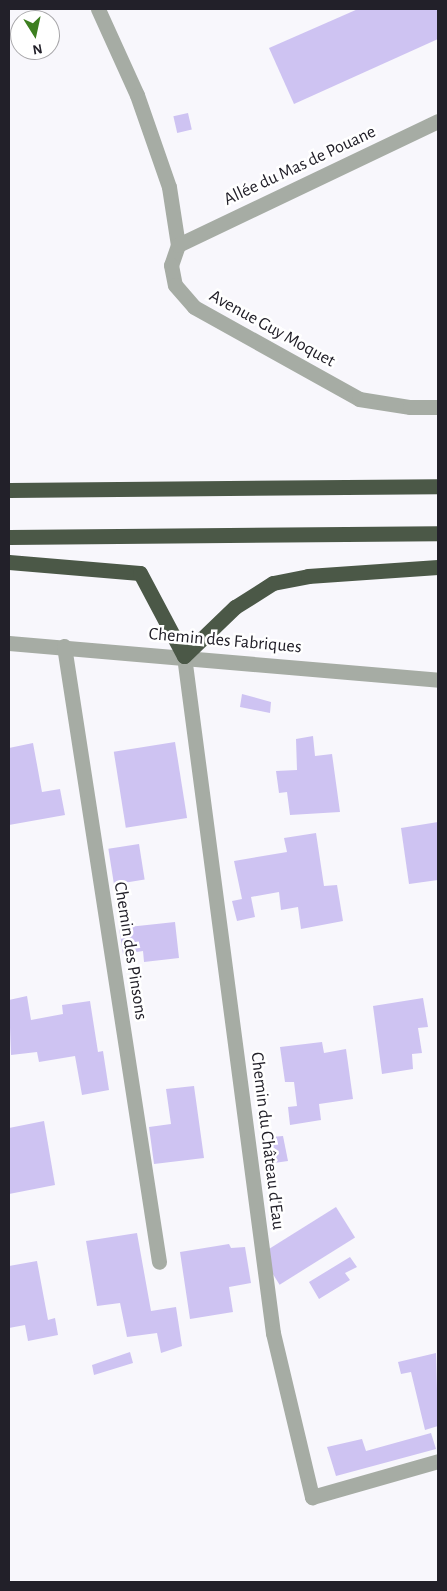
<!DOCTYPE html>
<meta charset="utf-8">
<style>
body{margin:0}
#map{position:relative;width:447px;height:1591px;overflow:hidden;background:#f8f7fc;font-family:"Alegreya Sans",sans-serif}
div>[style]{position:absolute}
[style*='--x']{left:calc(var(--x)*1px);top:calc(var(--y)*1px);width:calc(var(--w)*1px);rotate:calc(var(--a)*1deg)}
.building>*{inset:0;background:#cec3f2;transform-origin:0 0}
.minor>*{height:15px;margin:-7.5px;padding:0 7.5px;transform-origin:7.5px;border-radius:7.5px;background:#a6aca4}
.highway>*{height:15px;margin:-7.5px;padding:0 7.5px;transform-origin:7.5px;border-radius:7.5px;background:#4b5847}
span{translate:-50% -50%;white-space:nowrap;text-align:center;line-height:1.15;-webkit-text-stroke:5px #fff;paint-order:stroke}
.street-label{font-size:18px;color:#222029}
.frame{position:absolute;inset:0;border:10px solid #222029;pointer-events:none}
.north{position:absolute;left:10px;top:10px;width:50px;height:50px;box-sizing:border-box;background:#fff;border:1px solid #a7a6a9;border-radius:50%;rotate:170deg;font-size:14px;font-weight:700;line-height:20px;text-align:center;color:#222029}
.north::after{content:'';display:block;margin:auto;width:18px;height:22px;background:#3d7f20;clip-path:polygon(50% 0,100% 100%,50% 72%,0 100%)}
</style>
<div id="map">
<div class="building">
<i style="clip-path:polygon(358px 9px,438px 9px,438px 39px,294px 104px,269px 48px)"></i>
<i style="left:188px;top:113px;width:17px;height:15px;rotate:77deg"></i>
<i style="clip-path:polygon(242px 694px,271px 702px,270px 713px,240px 707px)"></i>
<i style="clip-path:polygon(313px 736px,315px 756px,332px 754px,340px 812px,290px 815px,287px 792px,279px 793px,276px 771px,297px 770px,296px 739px)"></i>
<i style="left:175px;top:742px;width:77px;height:62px;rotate:81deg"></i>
<i style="clip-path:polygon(33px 743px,42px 792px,60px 789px,65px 815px,9px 825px,9px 748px)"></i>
<i style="clip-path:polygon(438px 822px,438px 880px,409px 884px,401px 828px)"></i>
<i style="clip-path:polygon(316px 833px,324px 886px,337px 885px,343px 921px,301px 929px,298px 907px,281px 910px,279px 892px,251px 897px,255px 917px,237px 921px,232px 901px,242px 899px,234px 861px,287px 852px,284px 838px)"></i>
<i style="left:139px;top:844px;width:36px;height:31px;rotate:81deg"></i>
<i style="clip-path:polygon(175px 922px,179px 958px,144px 962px,143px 951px,123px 954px,119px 928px)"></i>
<i style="clip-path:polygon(27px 996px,31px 1020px,63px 1014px,62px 1005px,90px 1001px,98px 1052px,103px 1051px,109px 1090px,82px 1095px,75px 1056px,39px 1062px,37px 1052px,11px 1055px,9px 1000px)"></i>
<i style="clip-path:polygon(423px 998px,428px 1027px,418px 1028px,422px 1053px,412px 1054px,413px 1069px,382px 1074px,373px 1006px)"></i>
<i style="clip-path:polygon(322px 1042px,324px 1053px,346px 1049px,353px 1099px,319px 1104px,321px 1120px,290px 1125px,288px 1107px,297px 1106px,294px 1082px,285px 1082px,280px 1047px)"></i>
<i style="clip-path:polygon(194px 1086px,204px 1158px,154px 1164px,149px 1127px,171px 1124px,166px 1089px)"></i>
<i style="clip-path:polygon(44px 1121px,55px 1185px,9px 1194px,9px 1128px)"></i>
<i style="clip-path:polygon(283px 1136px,288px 1161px,274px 1163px,271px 1137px)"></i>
<i style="left:336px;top:1207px;width:36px;height:89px;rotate:58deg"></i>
<i style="clip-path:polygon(137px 1233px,151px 1311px,176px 1307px,182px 1346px,161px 1353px,157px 1333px,127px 1337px,120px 1303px,97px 1306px,86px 1241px)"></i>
<i style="clip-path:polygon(229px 1244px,231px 1248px,245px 1247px,251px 1283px,229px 1287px,233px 1312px,190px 1319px,180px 1252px)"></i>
<i style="clip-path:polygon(350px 1257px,357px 1267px,345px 1273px,350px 1280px,319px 1299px,309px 1282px)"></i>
<i style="clip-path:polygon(37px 1261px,48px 1320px,55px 1318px,58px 1335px,28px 1341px,25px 1325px,9px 1328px,9px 1266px)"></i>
<i style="clip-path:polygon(130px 1352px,133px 1363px,94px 1375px,92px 1365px)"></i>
<i style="clip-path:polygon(436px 1353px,438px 1426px,425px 1430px,411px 1372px,401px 1374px,398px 1362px)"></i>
<i style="clip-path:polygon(431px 1433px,436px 1449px,336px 1476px,327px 1447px,362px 1439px,366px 1451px)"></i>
</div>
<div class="minor">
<i style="--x:98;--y:9;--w:94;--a:65.6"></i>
<i style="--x:137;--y:95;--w:97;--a:70.8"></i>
<i style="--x:169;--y:187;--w:59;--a:81.2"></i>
<i style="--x:178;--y:245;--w:21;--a:109"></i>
<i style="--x:171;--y:265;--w:20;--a:79"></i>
<i style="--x:175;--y:285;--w:29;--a:49"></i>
<i style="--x:194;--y:307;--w:189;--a:29.1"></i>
<i style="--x:359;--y:399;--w:52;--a:8.9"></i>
<i style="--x:410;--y:407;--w:28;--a:0"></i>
<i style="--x:178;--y:245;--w:288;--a:-25.5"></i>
<i style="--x:9;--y:643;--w:431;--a:4.9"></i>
<i style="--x:64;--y:646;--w:623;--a:81.23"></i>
<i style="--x:184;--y:656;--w:683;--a:82.51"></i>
<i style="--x:273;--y:1333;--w:169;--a:76.6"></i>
<i style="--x:312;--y:1497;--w:131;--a:-15.9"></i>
</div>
<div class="highway">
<i style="--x:9;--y:490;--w:429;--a:-0.5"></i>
<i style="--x:9;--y:537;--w:429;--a:-0.5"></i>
<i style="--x:9;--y:562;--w:131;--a:4.8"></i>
<i style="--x:140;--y:573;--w:94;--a:62.1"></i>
<i style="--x:184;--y:656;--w:71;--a:-43.9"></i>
<i style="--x:235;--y:607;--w:45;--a:-32.3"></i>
<i style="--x:273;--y:583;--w:36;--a:-11"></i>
<i style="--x:308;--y:576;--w:130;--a:-4"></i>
</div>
<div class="street-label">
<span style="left:300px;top:166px;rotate:-25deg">Allée du Mas de Pouane</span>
<span style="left:272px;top:329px;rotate:29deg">Avenue Guy Moquet</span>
<span style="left:225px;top:641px;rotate:5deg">Chemin des Fabriques</span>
<span style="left:130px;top:951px;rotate:81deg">Chemin des Pinsons</span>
<span style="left:267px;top:1141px;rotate:83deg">Chemin du Château d'Eau</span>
</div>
<div class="frame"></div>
<div class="north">N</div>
</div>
